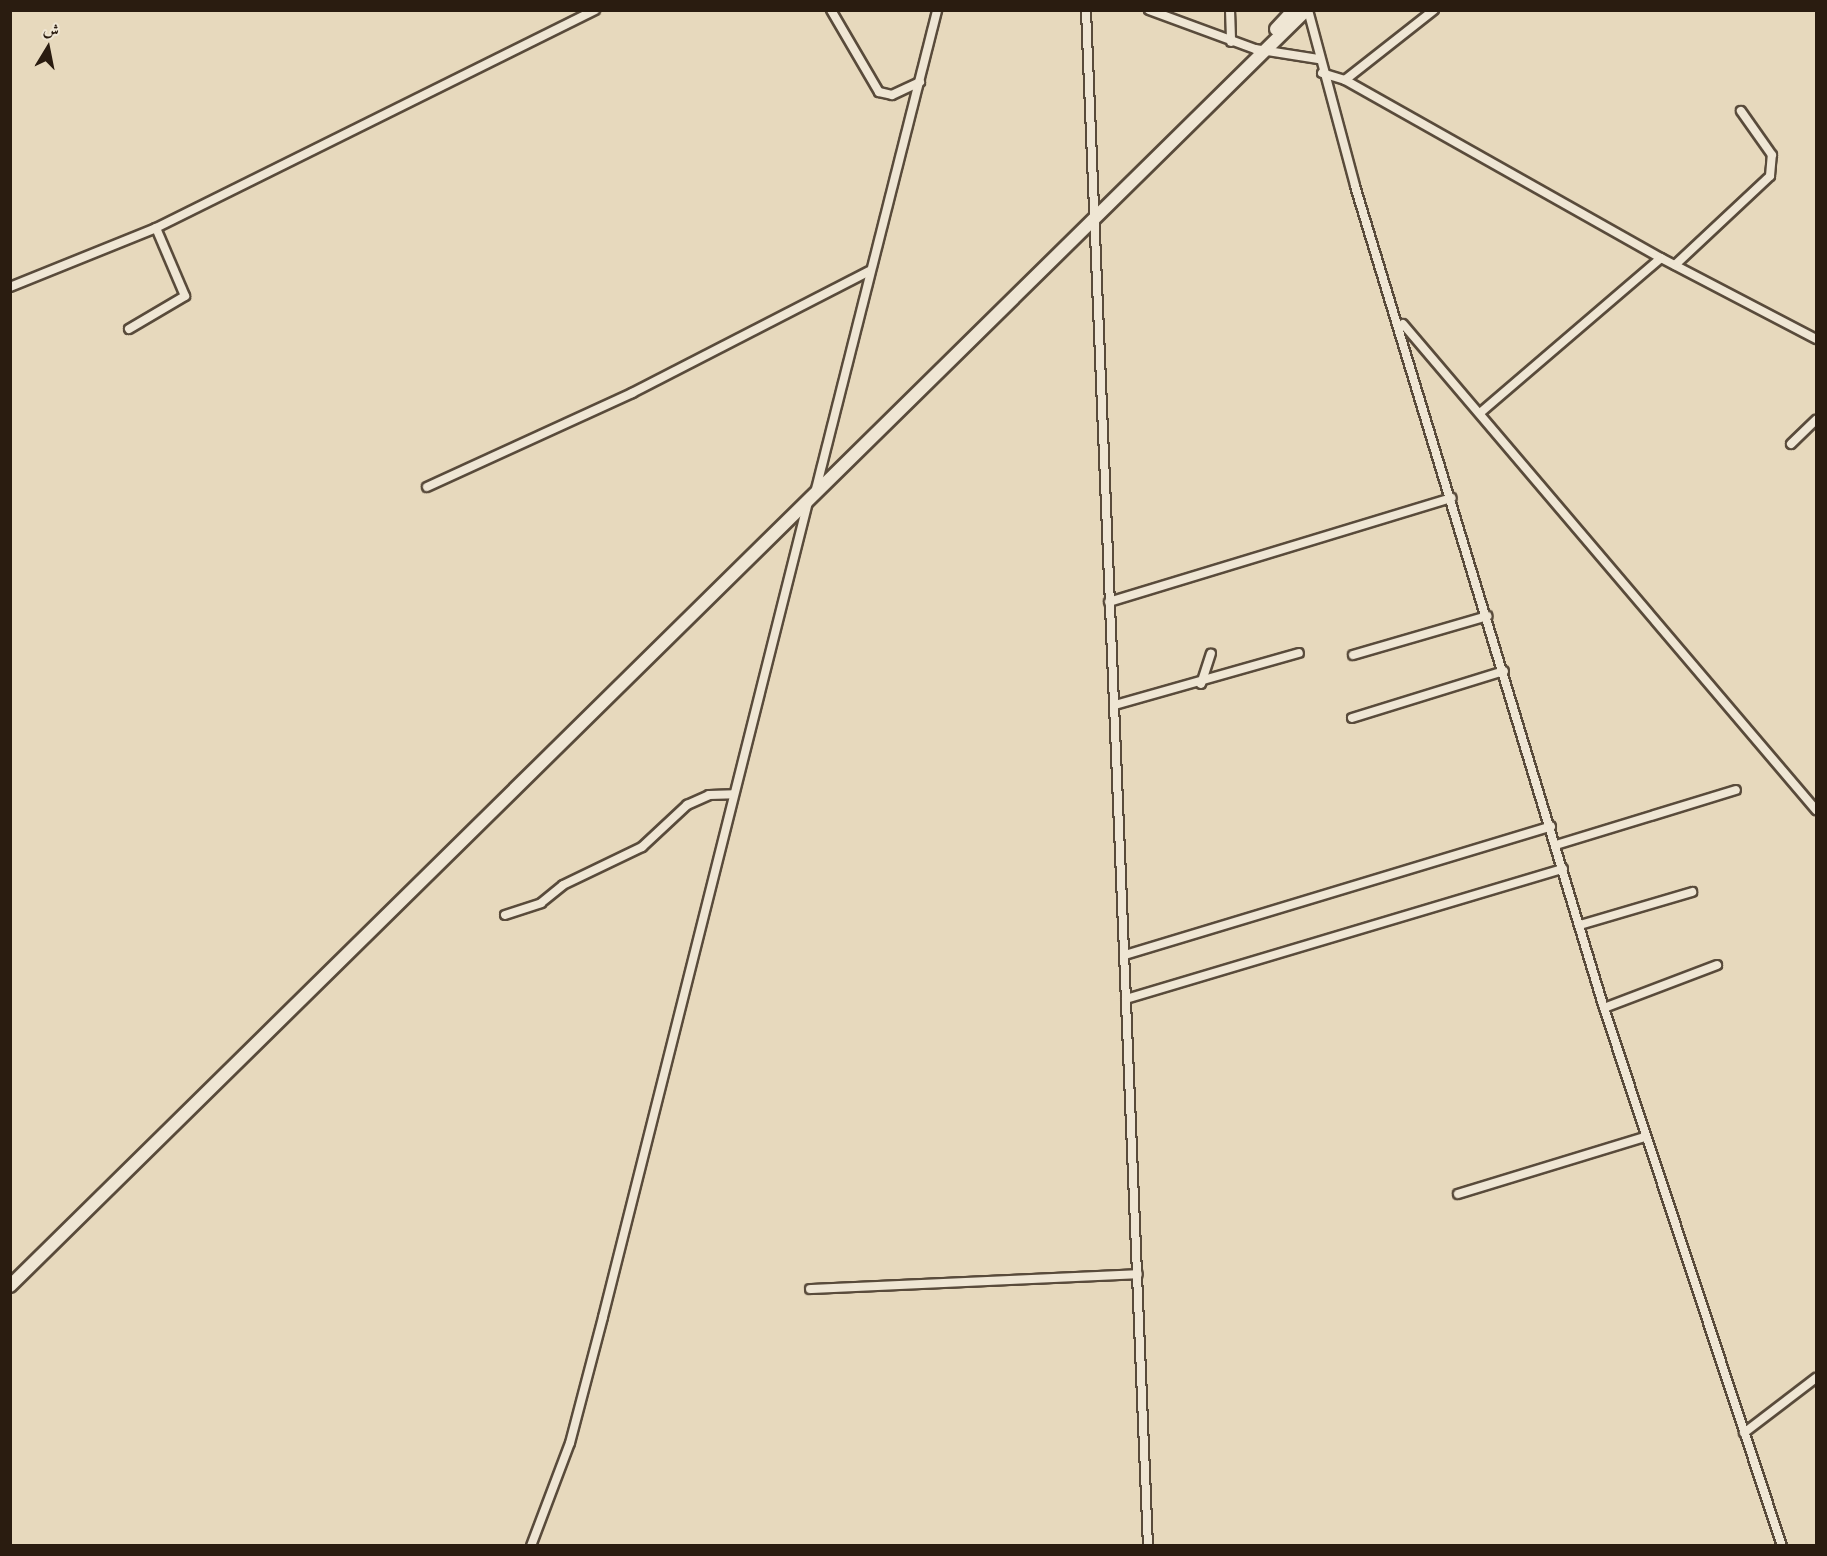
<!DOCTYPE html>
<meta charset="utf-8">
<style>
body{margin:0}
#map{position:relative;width:1827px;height:1556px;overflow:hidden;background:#e7d9bd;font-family:Cardo,Amiri,serif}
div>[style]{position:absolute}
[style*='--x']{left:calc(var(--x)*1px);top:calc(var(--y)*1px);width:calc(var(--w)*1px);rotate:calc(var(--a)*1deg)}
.roads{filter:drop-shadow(2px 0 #594b3b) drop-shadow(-2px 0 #594b3b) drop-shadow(0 2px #594b3b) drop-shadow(0 -2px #594b3b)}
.minor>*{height:8px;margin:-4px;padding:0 4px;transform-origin:4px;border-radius:4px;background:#efe6d4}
.secondary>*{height:12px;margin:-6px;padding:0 6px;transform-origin:6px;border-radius:6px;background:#efe6d4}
span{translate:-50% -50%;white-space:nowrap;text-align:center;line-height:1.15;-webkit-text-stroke:6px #efe6d4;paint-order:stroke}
.frame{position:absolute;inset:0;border:12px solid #2a1c10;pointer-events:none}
.north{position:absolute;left:18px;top:18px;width:60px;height:60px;-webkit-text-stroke:4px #efe6d4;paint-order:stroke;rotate:10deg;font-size:16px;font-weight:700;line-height:24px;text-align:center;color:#2a1c10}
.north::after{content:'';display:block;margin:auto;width:21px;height:27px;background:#2a1c10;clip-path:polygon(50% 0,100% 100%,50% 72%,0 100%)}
</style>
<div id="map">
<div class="roads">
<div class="minor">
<i style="--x:831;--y:10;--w:95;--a:59.7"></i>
<i style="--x:879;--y:92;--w:13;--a:13"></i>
<i style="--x:892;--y:95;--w:31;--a:-25"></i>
<i style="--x:1086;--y:10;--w:1537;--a:87.69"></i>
<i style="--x:1149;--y:10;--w:113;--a:20.2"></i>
<i style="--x:1255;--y:49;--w:64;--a:9"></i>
<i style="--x:1230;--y:10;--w:32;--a:88"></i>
<i style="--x:1308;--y:10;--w:182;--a:75"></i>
<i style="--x:1355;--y:186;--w:859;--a:73.15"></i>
<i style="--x:1604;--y:1008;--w:567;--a:71.69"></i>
<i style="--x:1322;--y:73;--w:24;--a:17"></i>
<i style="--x:1345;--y:80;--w:363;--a:29.4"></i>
<i style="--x:1661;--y:258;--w:175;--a:27.6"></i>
<i style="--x:1345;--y:80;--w:113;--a:-38.2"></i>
<i style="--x:1675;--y:265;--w:130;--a:-43.1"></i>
<i style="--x:1770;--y:176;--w:21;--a:-85"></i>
<i style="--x:1772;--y:155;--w:54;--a:-125.2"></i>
<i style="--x:10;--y:287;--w:157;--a:-22"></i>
<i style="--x:156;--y:228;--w:490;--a:-26.4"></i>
<i style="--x:1403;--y:324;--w:638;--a:49.64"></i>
<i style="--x:129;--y:329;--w:65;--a:-30.5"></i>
<i style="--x:185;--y:296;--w:74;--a:-113.1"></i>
<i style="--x:1480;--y:413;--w:238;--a:-40.6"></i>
<i style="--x:1791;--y:444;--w:35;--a:-44"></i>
<i style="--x:427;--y:487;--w:226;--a:-24.6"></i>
<i style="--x:632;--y:393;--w:267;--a:-27.2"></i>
<i style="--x:816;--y:489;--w:494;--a:-75.8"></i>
<i style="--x:1109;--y:602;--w:358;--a:-16.9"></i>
<i style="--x:1353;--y:655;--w:140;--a:-16.2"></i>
<i style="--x:1201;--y:684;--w:32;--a:-72"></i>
<i style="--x:1115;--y:705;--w:191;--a:-15.8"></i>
<i style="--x:1352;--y:718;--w:159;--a:-17.2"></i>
<i style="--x:1556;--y:845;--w:188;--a:-17"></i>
<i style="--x:505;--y:915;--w:38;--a:-18"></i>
<i style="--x:541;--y:903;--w:28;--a:-39"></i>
<i style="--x:563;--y:885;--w:88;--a:-25.7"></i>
<i style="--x:642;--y:847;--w:62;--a:-43"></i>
<i style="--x:687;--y:805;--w:24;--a:-24"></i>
<i style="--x:709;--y:795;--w:25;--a:-2"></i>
<i style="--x:1580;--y:925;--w:117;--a:-16.4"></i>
<i style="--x:1125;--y:955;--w:445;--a:-16.8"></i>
<i style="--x:1126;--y:999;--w:456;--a:-16.6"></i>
<i style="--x:1604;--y:1008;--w:121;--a:-20.8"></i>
<i style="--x:1458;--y:1194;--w:195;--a:-17"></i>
<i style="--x:810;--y:1289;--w:328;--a:-2.6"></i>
<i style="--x:1744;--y:1433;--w:91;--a:-37.4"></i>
<i style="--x:531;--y:1546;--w:110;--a:-69.3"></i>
<i style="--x:570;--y:1443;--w:130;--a:-75.3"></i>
<i style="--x:603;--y:1317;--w:840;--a:-75.88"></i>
</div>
<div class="secondary">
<i style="--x:1276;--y:29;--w:26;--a:-47"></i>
<i style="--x:10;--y:1286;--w:1819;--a:-44.55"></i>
</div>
</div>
<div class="frame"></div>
<div class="north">ش</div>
</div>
